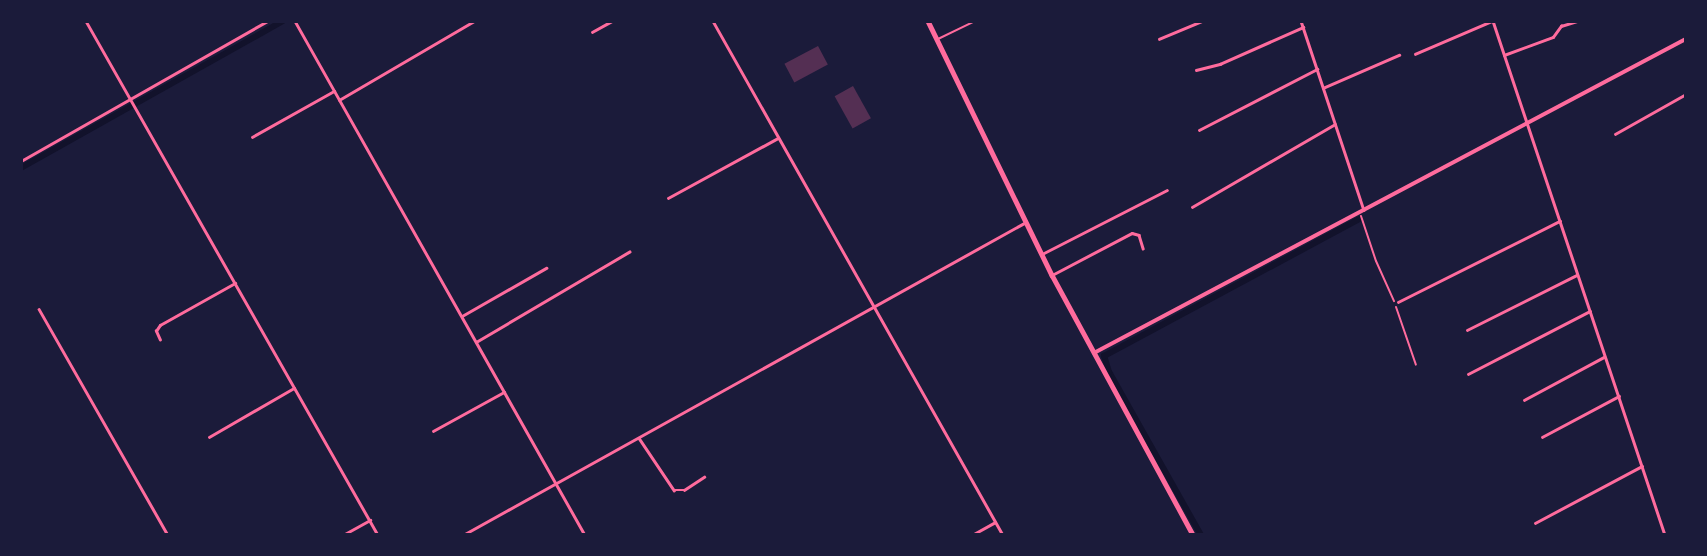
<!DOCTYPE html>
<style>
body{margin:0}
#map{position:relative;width:1707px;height:556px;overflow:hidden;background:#1b1b3a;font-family:Mulish,sans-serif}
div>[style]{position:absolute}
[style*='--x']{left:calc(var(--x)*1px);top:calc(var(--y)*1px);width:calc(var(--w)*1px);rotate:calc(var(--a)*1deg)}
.canal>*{height:6px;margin:-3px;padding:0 3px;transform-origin:3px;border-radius:3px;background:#12122b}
.building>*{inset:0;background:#542f53;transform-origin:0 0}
.path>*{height:2px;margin:-1px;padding:0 1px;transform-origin:1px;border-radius:1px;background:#ff6b9d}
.service>*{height:2px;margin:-1px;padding:0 1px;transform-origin:1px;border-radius:1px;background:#ff6b9d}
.minor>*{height:2.5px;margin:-1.25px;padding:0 1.25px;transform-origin:1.25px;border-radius:1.25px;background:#ff6b9d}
.tertiary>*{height:3.5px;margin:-1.75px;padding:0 1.75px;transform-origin:1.75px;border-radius:1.75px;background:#ff6b9d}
.primary>*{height:4.5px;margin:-2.25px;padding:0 2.25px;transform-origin:2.25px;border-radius:2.25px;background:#ff6b9d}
span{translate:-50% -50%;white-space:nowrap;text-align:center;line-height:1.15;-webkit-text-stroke:7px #1b1b3a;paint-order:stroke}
.frame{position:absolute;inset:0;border:23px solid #1b1b3a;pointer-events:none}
</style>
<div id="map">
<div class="canal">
<i style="--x:21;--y:168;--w:300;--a:-29.3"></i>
<i style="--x:1201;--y:535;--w:187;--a:-119.4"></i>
<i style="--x:1109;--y:372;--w:17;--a:-107"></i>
<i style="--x:1104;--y:356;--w:290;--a:-28.2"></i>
</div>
<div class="building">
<i style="left:818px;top:46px;width:21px;height:38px;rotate:62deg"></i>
<i style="left:853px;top:86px;width:37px;height:21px;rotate:61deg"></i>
</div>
<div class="path">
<i style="--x:1361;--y:216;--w:47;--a:71.6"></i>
<i style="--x:1376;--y:261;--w:44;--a:65.8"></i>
<i style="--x:1396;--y:307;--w:61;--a:71"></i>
</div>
<div class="service">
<i style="--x:938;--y:39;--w:41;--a:-25.9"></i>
</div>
<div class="minor">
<i style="--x:86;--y:21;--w:591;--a:60.4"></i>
<i style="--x:295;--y:21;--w:590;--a:60.57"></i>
<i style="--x:713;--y:21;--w:590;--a:60.57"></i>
<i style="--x:1301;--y:21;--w:199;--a:71.6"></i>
<i style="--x:1493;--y:21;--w:542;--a:71.5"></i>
<i style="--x:592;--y:32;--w:23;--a:-29"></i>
<i style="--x:1159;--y:39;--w:47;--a:-22.7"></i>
<i style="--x:1415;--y:54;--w:84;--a:-23.2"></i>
<i style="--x:1504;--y:55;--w:52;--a:-20.2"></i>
<i style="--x:1553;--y:37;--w:14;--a:-54"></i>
<i style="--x:1561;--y:26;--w:17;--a:-17"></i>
<i style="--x:1196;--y:70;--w:25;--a:-14"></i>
<i style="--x:1220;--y:64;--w:91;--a:-24"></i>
<i style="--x:1323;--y:88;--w:83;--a:-23.5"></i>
<i style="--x:339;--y:100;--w:156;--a:-30.3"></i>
<i style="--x:1199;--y:130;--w:133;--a:-27.3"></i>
<i style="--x:1615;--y:134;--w:81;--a:-29.4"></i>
<i style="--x:252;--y:137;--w:94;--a:-29.3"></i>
<i style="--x:21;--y:161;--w:283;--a:-29.6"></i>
<i style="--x:668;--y:198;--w:125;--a:-28.6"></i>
<i style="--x:1192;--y:207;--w:165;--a:-30.1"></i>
<i style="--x:1042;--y:254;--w:140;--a:-27.1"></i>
<i style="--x:1052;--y:275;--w:90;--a:-27.7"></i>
<i style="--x:1132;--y:233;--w:7;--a:16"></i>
<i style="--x:1139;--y:235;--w:14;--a:73"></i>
<i style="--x:1398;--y:302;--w:181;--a:-26.6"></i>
<i style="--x:39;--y:309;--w:260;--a:60.3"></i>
<i style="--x:462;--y:316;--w:97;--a:-29.7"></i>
<i style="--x:1467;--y:330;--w:123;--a:-26.6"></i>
<i style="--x:160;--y:340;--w:10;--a:-114"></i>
<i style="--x:156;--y:331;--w:7;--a:-56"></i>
<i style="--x:160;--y:325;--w:86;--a:-29.2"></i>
<i style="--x:476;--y:342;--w:178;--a:-30.5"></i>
<i style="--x:1468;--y:374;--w:137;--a:-27.3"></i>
<i style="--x:1524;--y:400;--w:91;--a:-28.3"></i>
<i style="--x:433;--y:431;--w:81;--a:-28.8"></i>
<i style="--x:209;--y:437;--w:98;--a:-30"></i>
<i style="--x:1542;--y:437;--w:87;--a:-28"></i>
<i style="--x:639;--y:438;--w:63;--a:56.1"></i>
<i style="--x:674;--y:490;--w:10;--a:0"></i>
<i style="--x:684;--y:490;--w:24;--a:-33"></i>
<i style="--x:1535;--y:523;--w:121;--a:-28"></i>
<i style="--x:343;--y:535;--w:31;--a:-29"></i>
<i style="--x:463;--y:535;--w:644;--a:-29.07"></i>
<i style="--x:972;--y:535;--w:26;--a:-29"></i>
</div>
<div class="tertiary">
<i style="--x:1094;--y:353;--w:670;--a:-27.94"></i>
</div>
<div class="primary">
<i style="--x:928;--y:21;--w:283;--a:64"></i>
<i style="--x:1052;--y:275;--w:296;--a:61.5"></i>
</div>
<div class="frame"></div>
</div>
